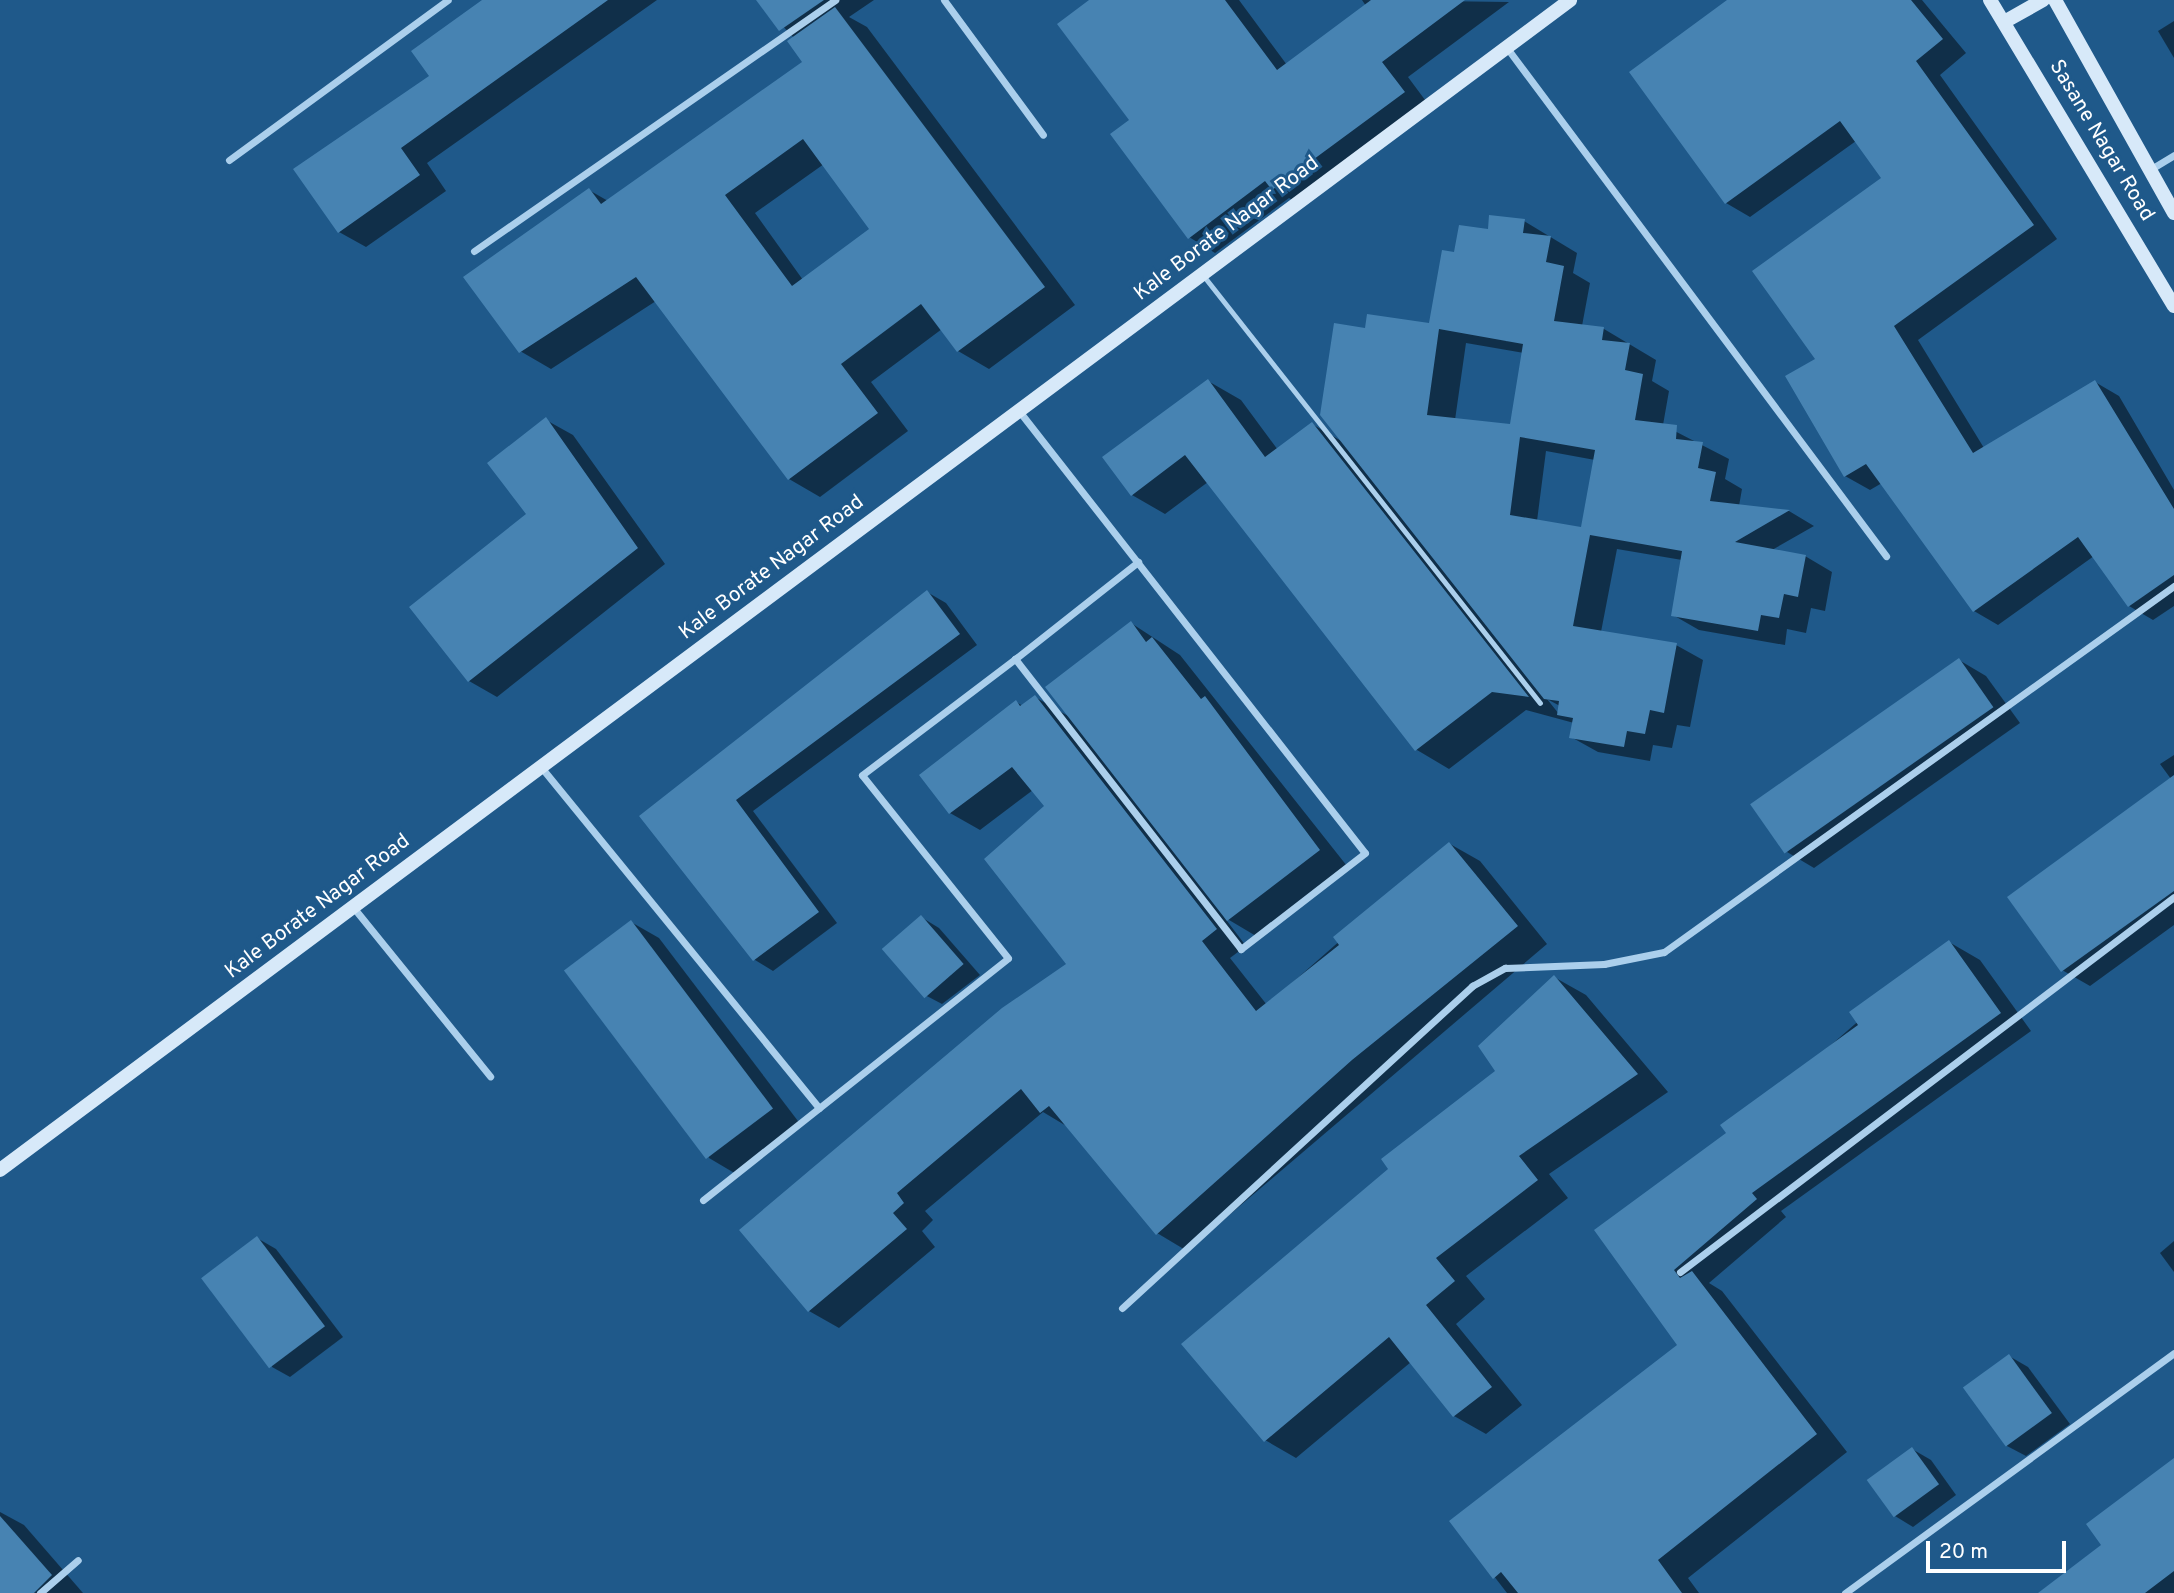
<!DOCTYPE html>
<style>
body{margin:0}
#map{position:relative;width:2174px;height:1593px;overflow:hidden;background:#1f598a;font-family:Overpass,sans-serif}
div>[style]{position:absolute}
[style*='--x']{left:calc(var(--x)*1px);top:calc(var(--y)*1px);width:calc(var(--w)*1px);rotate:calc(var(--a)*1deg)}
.shadow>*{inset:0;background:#0007}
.building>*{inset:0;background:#4783b2;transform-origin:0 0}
.lane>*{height:5px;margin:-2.5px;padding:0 2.5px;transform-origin:2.5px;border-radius:2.5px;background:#abcfec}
.street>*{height:7px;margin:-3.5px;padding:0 3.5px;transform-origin:3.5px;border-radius:3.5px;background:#abcfec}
.secondary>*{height:14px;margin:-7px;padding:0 7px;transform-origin:7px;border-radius:7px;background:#d7e9f9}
span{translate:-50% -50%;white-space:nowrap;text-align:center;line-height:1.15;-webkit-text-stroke:6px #1f598a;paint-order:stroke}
.street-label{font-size:21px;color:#fff}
.scale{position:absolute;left:1926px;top:1541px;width:140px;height:32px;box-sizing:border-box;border:4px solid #fff;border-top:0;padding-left:9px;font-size:21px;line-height:24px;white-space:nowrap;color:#fff;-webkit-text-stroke:5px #1f598a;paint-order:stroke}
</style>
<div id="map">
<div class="shadow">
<i style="clip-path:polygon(485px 0,657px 0,427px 163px,446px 191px,366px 247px,339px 232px)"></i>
<i style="clip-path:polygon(evenodd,758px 0,874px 0,849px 17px,867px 27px,1075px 305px,989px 369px,958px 351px,942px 329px,871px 382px,908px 431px,820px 497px,789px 479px,656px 301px,551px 369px,520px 351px,589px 190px,608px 201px,805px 62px,794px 38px,758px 0,824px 164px,871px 229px,803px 280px,755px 213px,824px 164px)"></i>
<i style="clip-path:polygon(1093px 0,1239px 0,1287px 65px,1366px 6px,1362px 0,1509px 2px,1408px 77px,1431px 108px,1300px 204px,1289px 198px,1215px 253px,1189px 237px,1132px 120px)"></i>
<i style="clip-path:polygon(1742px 0,1922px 0,1966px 53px,1940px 75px,2057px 239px,1918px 340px,1984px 448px,2095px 382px,2119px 396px,2174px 490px,2174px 606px,2153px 620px,2129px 606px,2094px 556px,1998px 625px,1974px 611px,1882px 483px,1870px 490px,1845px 476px,1817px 359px,1883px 178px,1856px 141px,1750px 217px,1726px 203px)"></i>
<i style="clip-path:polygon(2174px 21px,2174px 58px,2158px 31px)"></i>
<i style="clip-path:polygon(evenodd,1524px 221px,1577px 253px,1573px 273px,1590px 283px,1582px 326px,1604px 329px,1656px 360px,1652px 381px,1669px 391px,1663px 425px,1729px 459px,1725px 479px,1742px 489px,1739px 506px,1789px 511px,1814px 526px,1772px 550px,1805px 556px,1832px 572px,1825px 611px,1811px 608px,1806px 633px,1787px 629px,1785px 645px,1699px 630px,1673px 615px,1682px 560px,1617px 549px,1601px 632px,1676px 645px,1703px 660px,1690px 727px,1677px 725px,1672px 748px,1653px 745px,1650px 761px,1598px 752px,1571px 737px,1574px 723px,1526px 710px,1449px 769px,1417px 750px,1208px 482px,1165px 514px,1132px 495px,1208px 381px,1241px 400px,1278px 450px,1312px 424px,1343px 442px,1366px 330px,1431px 325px,1455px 254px,1490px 231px,1524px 221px,1466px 343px,1524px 353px,1511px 426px,1455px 420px,1466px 343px,1524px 221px,1546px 451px,1595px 460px,1582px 529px,1537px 521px,1546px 451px,1524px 221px,1547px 699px,1560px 706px,1559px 714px,1547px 699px)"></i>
<i style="clip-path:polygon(546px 420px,573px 435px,665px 564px,497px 697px,469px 681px,529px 514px)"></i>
<i style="clip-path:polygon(927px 592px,946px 603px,977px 645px,753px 811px,837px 923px,773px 971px,755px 960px,642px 816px)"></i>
<i style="clip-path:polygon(1131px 623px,1180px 655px,1347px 866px,1256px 936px,1224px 917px,1246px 946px,1230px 958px,1267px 1005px,1450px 844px,1480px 861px,1547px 944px,1187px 1251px,1157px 1233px,1068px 1127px,1043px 1112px,925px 1211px,933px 1220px,922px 1231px,935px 1247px,839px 1328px,809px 1311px,741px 1230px,1068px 965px,1047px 806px,1033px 790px,980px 830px,950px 813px,1016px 702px,1023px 706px,1035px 697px,1070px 717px)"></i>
<i style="clip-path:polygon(1959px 660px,1986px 676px,2020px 723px,1814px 868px,1787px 852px)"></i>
<i style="clip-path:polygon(2174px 755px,2174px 925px,2090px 986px,2062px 970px,2171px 779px,2160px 764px)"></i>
<i style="clip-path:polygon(921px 917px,939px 928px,980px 975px,942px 1004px,923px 994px)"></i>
<i style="clip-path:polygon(631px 922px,659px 938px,801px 1125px,736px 1174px,709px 1158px)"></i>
<i style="clip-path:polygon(1949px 942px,1980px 960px,2031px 1031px,1781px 1211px,1786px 1217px,1709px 1283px,1722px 1291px,1847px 1452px,1688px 1578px,1699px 1593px,1507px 1593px,1452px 1522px,1679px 1346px,1596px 1230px,1729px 1134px)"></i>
<i style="clip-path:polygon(1554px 977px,1586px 995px,1668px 1092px,1549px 1174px,1568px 1198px,1466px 1276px,1485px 1299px,1456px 1324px,1522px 1405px,1486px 1434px,1454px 1416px,1411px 1362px,1296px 1458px,1265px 1440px,1391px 1169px,1498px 1071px)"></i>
<i style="clip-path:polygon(257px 1238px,276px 1249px,343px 1337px,290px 1377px,272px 1367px)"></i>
<i style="clip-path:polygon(2174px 1241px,2174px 1272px,2160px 1253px)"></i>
<i style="clip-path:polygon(2009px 1356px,2028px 1367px,2070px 1424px,2026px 1456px,2007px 1446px)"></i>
<i style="clip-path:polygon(1912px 1449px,1931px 1460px,1956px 1495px,1913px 1527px,1895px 1516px)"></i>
<i style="clip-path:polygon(2174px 1461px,2174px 1593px,2040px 1593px,2104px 1545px)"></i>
<i style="clip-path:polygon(0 1512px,24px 1525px,83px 1593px,0 1593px)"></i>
</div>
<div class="building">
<i style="clip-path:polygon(482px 0,608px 0,401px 148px,420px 175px,338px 233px,293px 169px,429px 76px,411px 51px)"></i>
<i style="clip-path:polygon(756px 0,824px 0,779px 31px)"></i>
<i style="clip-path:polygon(1089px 0,1225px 0,1277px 70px,1371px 0,1465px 0,1382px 62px,1405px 92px,1272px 190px,1265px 181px,1188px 239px,1110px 134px,1129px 120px,1057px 24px)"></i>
<i style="clip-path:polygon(1727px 0,1911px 0,1943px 39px,1916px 61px,2034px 225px,1894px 326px,1973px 453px,2095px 380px,2174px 509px,2174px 575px,2128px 607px,2078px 537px,1973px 612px,1866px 464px,1844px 477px,1785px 376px,1815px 359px,1752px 271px,1881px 178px,1840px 121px,1725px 204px,1629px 72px)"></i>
<i style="clip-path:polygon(evenodd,835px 7px,1045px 287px,957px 352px,921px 304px,841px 364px,878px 413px,788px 480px,636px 277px,519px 353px,463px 277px,589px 188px,601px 204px,802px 62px,787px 41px,835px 7px,803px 139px,869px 229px,792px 286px,725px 195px,803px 139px)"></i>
<i style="clip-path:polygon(evenodd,1489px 215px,1525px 219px,1523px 233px,1551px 236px,1546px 262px,1564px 266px,1554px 321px,1604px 327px,1602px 340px,1630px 343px,1625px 370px,1643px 374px,1635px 420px,1677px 425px,1676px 439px,1703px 442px,1698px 468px,1716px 472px,1710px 501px,1790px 510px,1735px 542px,1806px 555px,1798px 597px,1784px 594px,1779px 618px,1761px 615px,1758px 631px,1671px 616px,1682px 551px,1590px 535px,1573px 626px,1677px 643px,1664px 713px,1650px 710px,1645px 734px,1627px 731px,1624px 747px,1569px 738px,1573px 718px,1557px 715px,1559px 701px,1544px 699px,1320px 415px,1334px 323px,1365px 328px,1367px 314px,1429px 323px,1442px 250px,1454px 252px,1459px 225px,1488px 229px,1489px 215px,1439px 329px,1523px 344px,1510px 424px,1427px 415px,1439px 329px,1489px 215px,1520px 437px,1595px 450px,1581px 527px,1510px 515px,1520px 437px)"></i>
<i style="clip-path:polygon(1208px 379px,1265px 457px,1312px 422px,1529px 697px,1492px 692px,1415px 751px,1185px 455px,1131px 496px,1102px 457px)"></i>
<i style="clip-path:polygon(546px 417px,638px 548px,468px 682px,409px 607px,526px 514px,487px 463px)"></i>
<i style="clip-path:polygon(927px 590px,960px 634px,736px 800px,819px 912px,753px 961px,639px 816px)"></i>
<i style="clip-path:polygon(1131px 621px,1146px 642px,1152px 637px,1201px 699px,1205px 696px,1320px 850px,1227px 921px,1045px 687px)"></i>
<i style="left:1959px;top:658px;width:60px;height:255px;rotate:55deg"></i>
<i style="clip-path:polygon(1035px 695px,1217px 929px,1202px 941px,1256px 1011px,1339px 945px,1333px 937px,1449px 842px,1518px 926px,1352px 1060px,1156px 1235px,1049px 1106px,1040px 1113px,1021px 1089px,897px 1193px,904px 1203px,893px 1213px,907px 1229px,808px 1312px,739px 1230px,1002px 1008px,1066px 964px,984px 859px,1044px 806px,1012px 767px,949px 814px,919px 775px,1016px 700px,1020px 706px)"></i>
<i style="clip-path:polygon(2174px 775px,2174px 891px,2061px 972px,2007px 897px)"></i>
<i style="left:921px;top:915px;width:65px;height:52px;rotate:49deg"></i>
<i style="left:631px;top:920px;width:236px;height:84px;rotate:53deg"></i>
<i style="clip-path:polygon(1949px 940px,2001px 1013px,1752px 1193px,1757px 1199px,1674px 1270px,1680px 1278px,1692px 1271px,1817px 1434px,1658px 1560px,1682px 1593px,1518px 1593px,1501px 1572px,1493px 1579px,1449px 1521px,1677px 1345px,1594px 1230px,1726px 1133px,1720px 1125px,1858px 1025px,1849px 1012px)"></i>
<i style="clip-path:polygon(1554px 975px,1638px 1074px,1519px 1156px,1538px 1180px,1436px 1258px,1455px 1281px,1426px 1305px,1492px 1387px,1453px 1417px,1389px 1337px,1264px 1442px,1181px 1344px,1388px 1169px,1381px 1159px,1495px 1071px,1478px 1046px)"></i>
<i style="left:257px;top:1236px;width:113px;height:70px;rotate:53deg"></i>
<i style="left:2009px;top:1354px;width:73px;height:57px;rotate:54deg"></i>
<i style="left:1912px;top:1447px;width:46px;height:56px;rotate:54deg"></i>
<i style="clip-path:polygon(2174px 1458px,2174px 1571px,2145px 1593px,2038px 1593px,2101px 1545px,2086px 1524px)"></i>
<i style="clip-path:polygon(0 1516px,52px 1575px,34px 1593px,0 1593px)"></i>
</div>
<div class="lane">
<i style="--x:1202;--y:274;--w:546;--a:51.77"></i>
</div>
<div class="street">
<i style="--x:944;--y:0;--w:167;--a:53.7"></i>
<i style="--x:1507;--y:48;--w:634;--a:53.27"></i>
<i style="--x:229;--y:160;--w:271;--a:-36.2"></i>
<i style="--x:2151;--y:169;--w:27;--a:-31"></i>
<i style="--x:474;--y:251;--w:440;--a:-34.8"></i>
<i style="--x:1019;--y:411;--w:561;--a:51.95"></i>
<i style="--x:1365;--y:853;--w:157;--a:142.3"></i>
<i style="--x:1241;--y:949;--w:368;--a:-127.9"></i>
<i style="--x:1015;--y:659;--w:157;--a:-38.3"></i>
<i style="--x:541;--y:767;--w:440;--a:50.8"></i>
<i style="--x:353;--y:907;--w:218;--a:51"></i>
<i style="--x:703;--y:1200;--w:389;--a:-38.4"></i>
<i style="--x:1008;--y:958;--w:234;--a:-128.6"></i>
<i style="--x:862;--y:775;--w:192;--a:-37.2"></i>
<i style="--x:1680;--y:1272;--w:620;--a:-37.2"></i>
<i style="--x:1122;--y:1308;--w:476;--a:-42.6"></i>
<i style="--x:1472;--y:986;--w:38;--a:-29"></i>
<i style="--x:1505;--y:968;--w:99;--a:-2.3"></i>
<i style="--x:1604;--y:964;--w:61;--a:-11.3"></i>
<i style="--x:1664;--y:952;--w:628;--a:-35.67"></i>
<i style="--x:40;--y:1593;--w:50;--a:-41"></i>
<i style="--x:1845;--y:1593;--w:407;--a:-36.1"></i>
</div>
<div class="secondary">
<i style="--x:1990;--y:0;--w:357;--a:59"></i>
<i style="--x:2055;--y:0;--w:244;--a:60.8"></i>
<i style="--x:2004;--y:22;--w:45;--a:-29.4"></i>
<i style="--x:0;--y:1170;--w:1958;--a:-36.69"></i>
</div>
<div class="street-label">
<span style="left:2101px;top:141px;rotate:59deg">Sasane Nagar Road</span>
<span style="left:1227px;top:229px;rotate:-37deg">Kale Borate Nagar Road</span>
<span style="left:772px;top:568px;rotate:-37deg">Kale Borate Nagar Road</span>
<span style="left:318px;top:907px;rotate:-37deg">Kale Borate Nagar Road</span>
</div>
<div class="scale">20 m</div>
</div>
